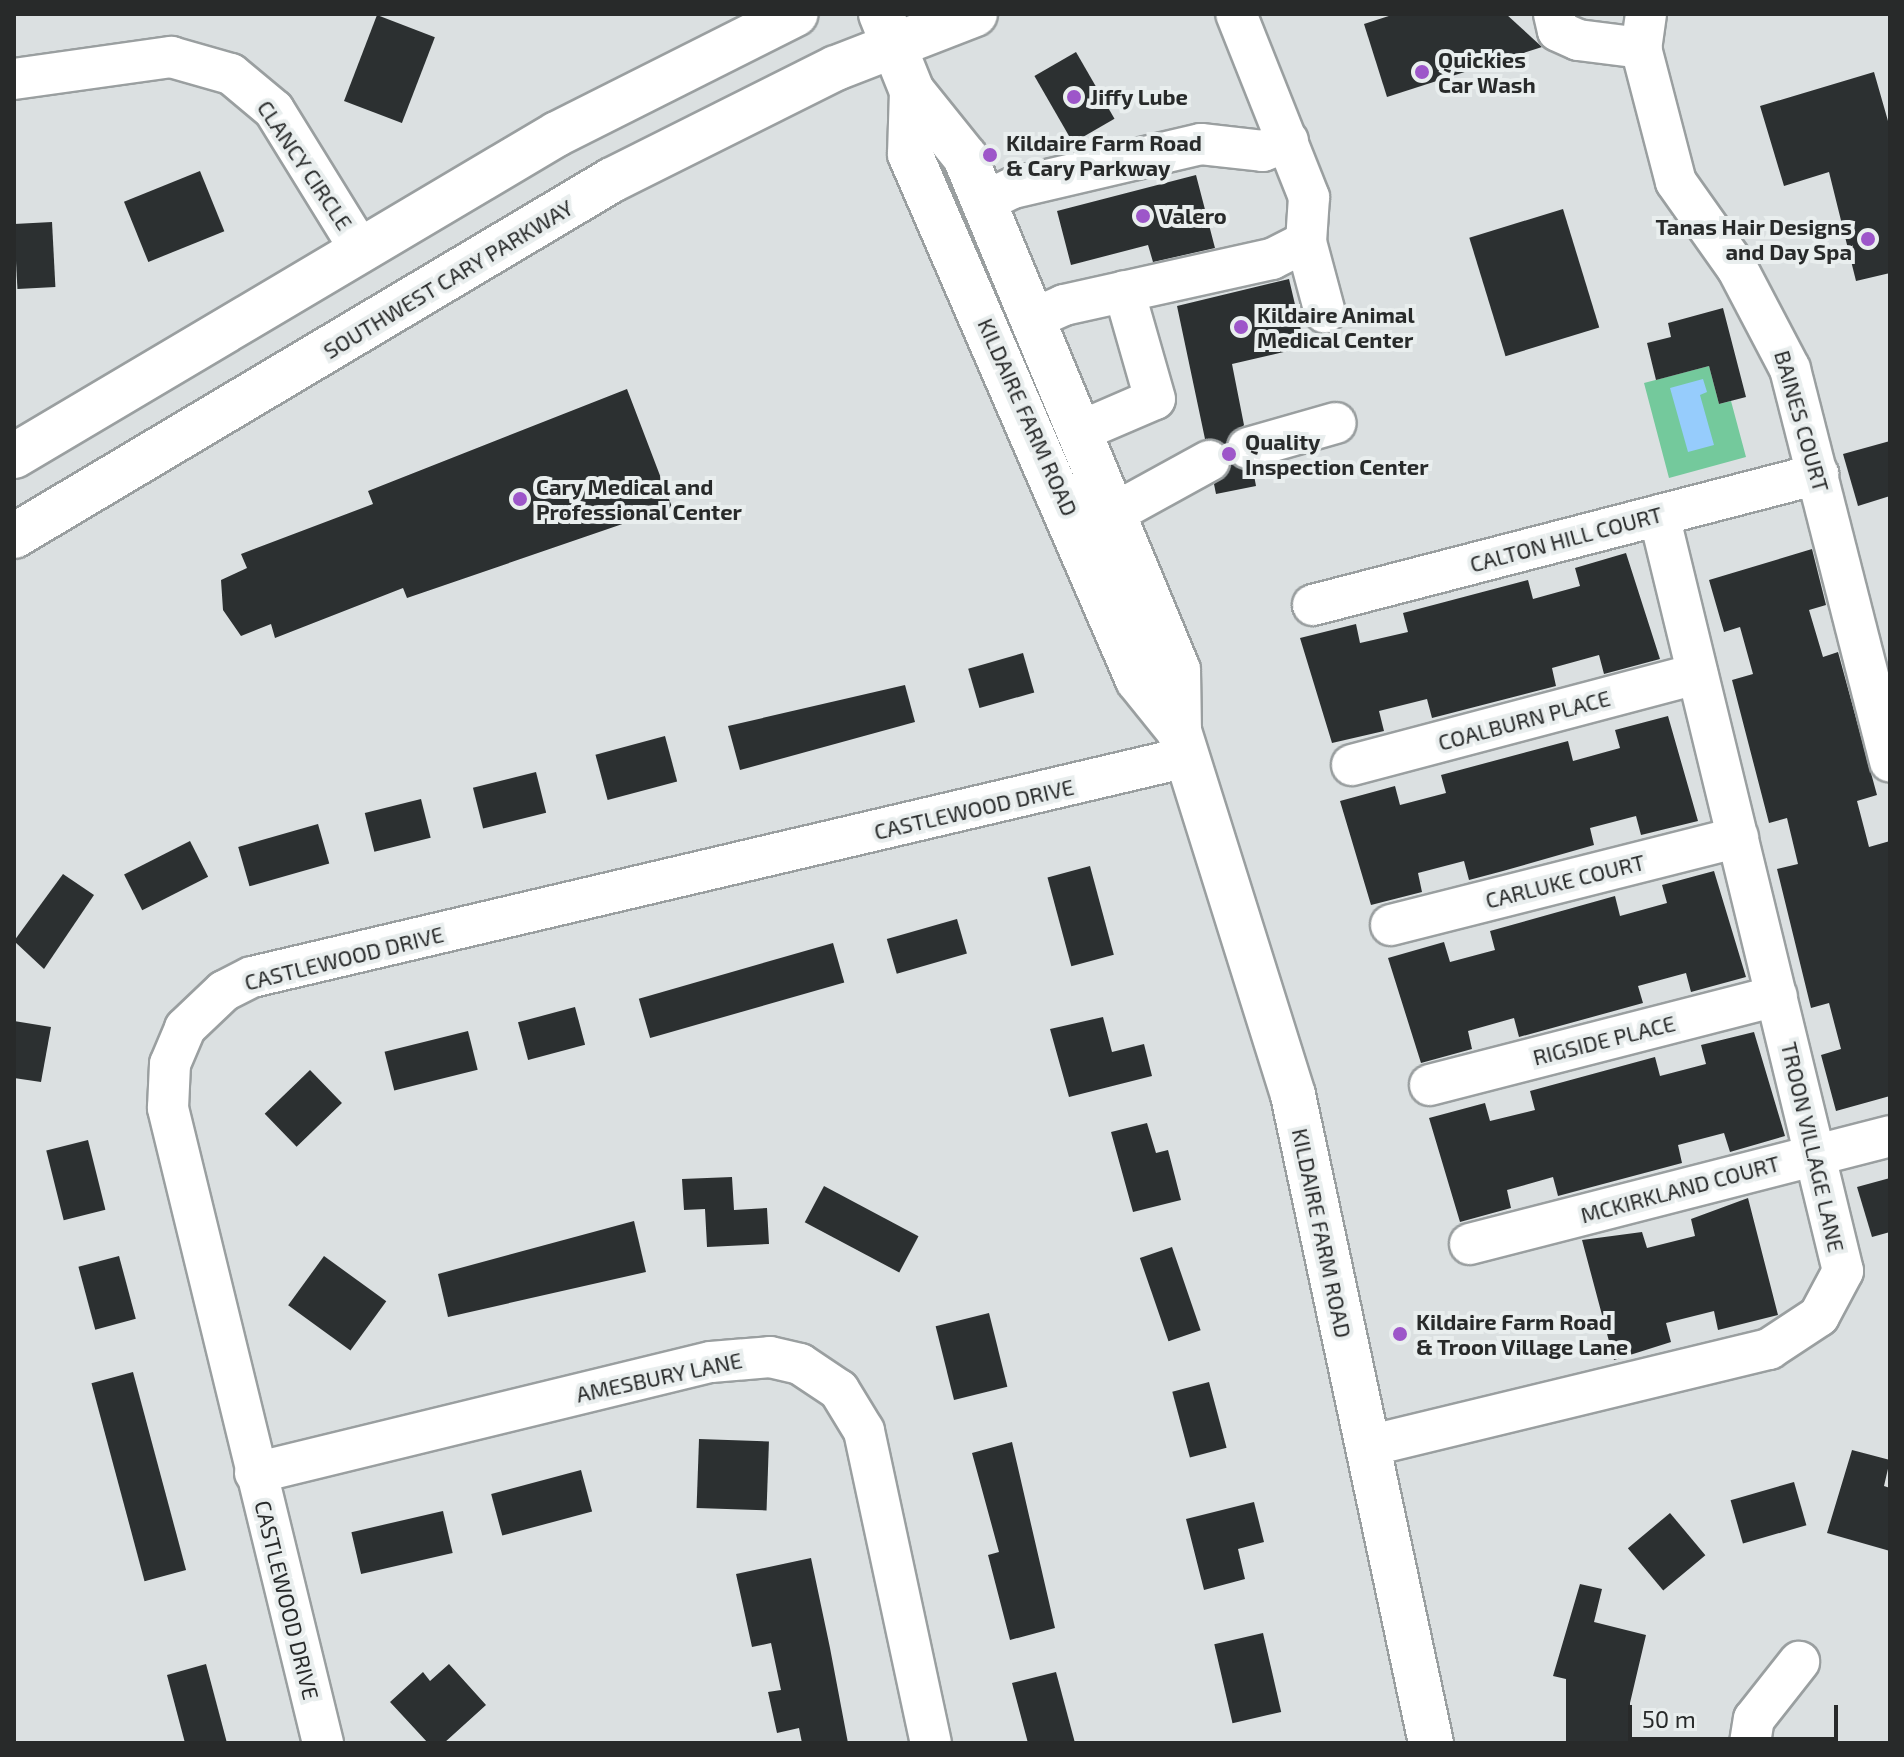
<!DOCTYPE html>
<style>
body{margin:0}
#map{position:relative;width:1904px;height:1757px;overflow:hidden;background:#dbe0e1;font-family:"Exo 2",sans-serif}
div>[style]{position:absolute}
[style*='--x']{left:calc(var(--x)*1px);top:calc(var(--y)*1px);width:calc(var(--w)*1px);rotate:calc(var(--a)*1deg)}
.green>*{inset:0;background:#74c99c}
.water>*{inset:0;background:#96ccfc}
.building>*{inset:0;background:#2c3031;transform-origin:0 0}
.roads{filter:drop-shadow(2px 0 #9a9fa0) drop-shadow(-2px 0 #9a9fa0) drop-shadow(0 2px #9a9fa0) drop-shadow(0 -2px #9a9fa0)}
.minor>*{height:40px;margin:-20px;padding:0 20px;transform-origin:20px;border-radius:20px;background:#fff}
.major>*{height:44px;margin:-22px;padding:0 22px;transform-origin:22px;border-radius:22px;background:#fff}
.dots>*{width:22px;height:22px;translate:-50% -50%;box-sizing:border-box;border:4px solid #e9eeee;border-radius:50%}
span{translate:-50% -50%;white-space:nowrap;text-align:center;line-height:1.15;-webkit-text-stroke:8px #e9eeee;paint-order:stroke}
.poi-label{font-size:22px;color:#282a2a;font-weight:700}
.left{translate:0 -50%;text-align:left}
.right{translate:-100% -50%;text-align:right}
.street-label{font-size:22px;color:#282a2a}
.frame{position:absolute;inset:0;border:16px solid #282a2a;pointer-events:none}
.scale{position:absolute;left:1628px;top:1705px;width:210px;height:36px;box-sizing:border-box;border:4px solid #282a2a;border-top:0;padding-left:10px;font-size:24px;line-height:28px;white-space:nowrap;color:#282a2a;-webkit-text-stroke:6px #e9eeee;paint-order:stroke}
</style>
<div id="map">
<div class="green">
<i style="clip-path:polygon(1709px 366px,1719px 404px,1731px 401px,1746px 457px,1669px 478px,1644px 383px)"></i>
</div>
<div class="water">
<i style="clip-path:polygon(1703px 379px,1707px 392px,1700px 395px,1714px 445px,1688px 452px,1670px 388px)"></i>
</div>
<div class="building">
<i style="clip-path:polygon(1395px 14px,1506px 14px,1542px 47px,1387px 97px,1364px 24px)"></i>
<i style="left:377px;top:15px;width:62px;height:92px;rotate:21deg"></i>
<i style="left:1076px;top:52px;width:77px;height:48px;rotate:60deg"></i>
<i style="clip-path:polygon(1874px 72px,1890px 128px,1890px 273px,1856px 281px,1829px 172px,1784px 186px,1760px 106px)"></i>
<i style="left:200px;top:171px;width:65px;height:82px;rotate:68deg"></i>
<i style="clip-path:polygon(1196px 175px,1215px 248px,1153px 262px,1148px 245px,1071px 265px,1057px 211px)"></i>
<i style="left:1563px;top:209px;width:124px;height:98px;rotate:73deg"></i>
<i style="left:52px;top:222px;width:65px;height:38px;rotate:87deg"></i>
<i style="clip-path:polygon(1289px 279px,1305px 347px,1232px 364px,1244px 425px,1226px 446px,1205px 439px,1177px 306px)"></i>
<i style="clip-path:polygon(1723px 308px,1746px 397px,1719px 404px,1709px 366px,1656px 380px,1647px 343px,1671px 337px,1668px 323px)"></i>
<i style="clip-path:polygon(627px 389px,672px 507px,407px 598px,403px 588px,275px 638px,271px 624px,241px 636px,223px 610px,221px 580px,247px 568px,241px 554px,373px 504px,368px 491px)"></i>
<i style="clip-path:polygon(1890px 441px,1890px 496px,1858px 506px,1843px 454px)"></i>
<i style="clip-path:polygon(1231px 464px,1253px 470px,1256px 486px,1216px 494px,1214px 484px)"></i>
<i style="clip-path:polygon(1812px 549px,1826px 605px,1809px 610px,1823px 657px,1838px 652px,1877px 795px,1857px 801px,1869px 847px,1890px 841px,1890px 1096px,1836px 1111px,1821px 1055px,1841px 1049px,1829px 1003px,1811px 1008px,1777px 869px,1798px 864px,1787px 818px,1769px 823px,1732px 680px,1753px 674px,1740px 627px,1724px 632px,1709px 580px)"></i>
<i style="clip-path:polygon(1626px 553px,1660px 659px,1604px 674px,1599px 655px,1552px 668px,1556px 686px,1432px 718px,1427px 699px,1379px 711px,1384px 731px,1332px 743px,1300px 638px,1356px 624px,1360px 643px,1408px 632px,1403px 613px,1528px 580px,1533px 599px,1580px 586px,1575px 568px)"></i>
<i style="left:1023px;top:653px;width:41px;height:57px;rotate:74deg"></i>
<i style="clip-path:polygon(905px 685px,915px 722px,740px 770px,728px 726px)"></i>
<i style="clip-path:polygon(1668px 716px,1698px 821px,1641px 835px,1636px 816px,1590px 828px,1594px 845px,1503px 871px,1469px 880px,1464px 861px,1418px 873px,1422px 892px,1371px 905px,1340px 801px,1395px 786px,1400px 805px,1446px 793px,1441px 775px,1568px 741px,1573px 761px,1620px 748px,1615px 730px)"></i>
<i style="left:665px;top:736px;width:47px;height:72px;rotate:75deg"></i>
<i style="left:536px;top:772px;width:42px;height:65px;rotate:76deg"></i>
<i style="left:421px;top:799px;width:40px;height:58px;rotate:76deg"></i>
<i style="left:318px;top:824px;width:41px;height:83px;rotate:74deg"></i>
<i style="left:190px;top:841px;width:40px;height:74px;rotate:63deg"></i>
<i style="left:1090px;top:866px;width:92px;height:44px;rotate:75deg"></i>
<i style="clip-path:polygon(1714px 871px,1746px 977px,1691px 992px,1686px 973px,1638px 986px,1643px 1003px,1574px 1022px,1519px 1037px,1514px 1018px,1468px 1031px,1472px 1049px,1421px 1063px,1388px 958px,1444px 942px,1450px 962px,1495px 950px,1490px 931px,1615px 896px,1620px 916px,1667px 903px,1662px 885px)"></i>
<i style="clip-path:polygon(63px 874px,94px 895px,44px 969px,14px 941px)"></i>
<i style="left:957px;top:919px;width:36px;height:73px;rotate:74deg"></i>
<i style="left:833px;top:943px;width:41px;height:202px;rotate:74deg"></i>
<i style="left:575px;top:1007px;width:39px;height:59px;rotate:75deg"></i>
<i style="clip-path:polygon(1103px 1017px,1112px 1052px,1144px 1044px,1152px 1076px,1069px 1097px,1050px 1029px)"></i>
<i style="clip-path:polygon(14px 1021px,51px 1027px,41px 1082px,14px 1078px)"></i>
<i style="left:468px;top:1031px;width:40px;height:86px;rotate:76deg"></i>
<i style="clip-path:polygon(1754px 1032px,1785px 1136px,1730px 1152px,1724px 1133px,1678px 1145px,1682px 1163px,1558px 1196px,1553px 1177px,1507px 1190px,1511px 1208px,1460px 1222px,1429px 1118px,1485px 1103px,1490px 1121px,1535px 1110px,1530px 1091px,1655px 1057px,1660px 1076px,1706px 1064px,1701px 1045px)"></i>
<i style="left:310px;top:1070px;width:46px;height:63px;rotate:46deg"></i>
<i style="clip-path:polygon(1147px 1123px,1156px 1153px,1168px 1150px,1181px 1200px,1133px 1212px,1111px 1132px)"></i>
<i style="left:88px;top:1140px;width:72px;height:43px;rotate:76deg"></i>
<i style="clip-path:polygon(732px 1177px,734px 1210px,767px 1208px,769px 1244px,707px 1247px,705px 1209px,684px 1210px,682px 1179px)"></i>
<i style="clip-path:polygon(1890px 1178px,1890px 1232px,1872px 1237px,1857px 1187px)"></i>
<i style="left:824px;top:1186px;width:107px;height:41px;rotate:28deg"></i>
<i style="clip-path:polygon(1748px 1198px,1778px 1315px,1718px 1330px,1714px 1311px,1666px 1323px,1671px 1342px,1614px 1360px,1582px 1240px,1642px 1232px,1647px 1248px,1695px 1236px,1691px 1219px)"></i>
<i style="clip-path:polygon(634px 1221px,646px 1272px,448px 1317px,438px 1274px)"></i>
<i style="left:1172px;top:1247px;width:88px;height:34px;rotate:71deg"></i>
<i style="left:119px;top:1256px;width:65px;height:42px;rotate:75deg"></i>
<i style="left:324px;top:1256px;width:77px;height:61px;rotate:36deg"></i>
<i style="left:989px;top:1313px;width:76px;height:55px;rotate:76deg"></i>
<i style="left:133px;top:1372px;width:205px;height:43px;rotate:75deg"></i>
<i style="left:1209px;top:1382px;width:68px;height:38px;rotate:75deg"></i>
<i style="left:699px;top:1439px;width:70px;height:69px;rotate:2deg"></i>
<i style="clip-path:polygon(1012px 1442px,1055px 1628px,1010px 1640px,988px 1555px,999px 1552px,972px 1453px)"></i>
<i style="clip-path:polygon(1852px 1450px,1890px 1460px,1884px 1486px,1890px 1488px,1890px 1551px,1827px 1533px)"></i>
<i style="left:581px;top:1470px;width:43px;height:93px;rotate:75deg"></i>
<i style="left:1794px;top:1482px;width:45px;height:66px;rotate:74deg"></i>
<i style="clip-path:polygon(1254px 1502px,1264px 1542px,1238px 1549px,1245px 1579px,1204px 1590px,1186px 1519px)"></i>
<i style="left:443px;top:1511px;width:43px;height:94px;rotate:77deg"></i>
<i style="left:1670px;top:1513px;width:55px;height:55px;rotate:50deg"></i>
<i style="clip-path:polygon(811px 1558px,830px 1648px,848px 1743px,802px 1743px,799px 1728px,777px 1733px,768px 1692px,781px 1690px,771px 1643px,752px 1647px,736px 1574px)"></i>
<i style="clip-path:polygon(1580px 1584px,1602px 1589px,1594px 1622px,1646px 1635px,1630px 1703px,1630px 1743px,1566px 1743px,1566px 1679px,1553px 1676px)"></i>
<i style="left:1263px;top:1633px;width:81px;height:50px;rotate:77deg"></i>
<i style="clip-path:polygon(206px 1664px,227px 1743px,185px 1743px,167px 1675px)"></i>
<i style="clip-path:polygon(449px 1664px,486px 1705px,444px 1743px,428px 1743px,390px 1702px,423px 1672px,430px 1681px)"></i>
<i style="clip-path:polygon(1056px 1672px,1075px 1743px,1028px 1743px,1012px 1683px)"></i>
</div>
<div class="roads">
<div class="minor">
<i style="--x:1554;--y:14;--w:17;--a:77"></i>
<i style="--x:1558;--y:31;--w:22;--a:24"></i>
<i style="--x:1578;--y:40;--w:64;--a:7.2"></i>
<i style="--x:1646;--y:14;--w:34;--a:98"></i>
<i style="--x:1641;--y:48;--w:138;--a:75.4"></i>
<i style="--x:1676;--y:182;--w:105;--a:54.7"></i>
<i style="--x:1737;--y:268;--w:114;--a:62.3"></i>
<i style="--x:1790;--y:369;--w:405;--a:75.7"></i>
<i style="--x:14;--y:79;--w:159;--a:-8"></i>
<i style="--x:171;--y:57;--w:62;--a:15.8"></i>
<i style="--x:231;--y:74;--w:56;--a:39.9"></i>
<i style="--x:274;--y:110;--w:163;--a:58.3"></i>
<i style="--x:982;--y:203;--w:34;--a:-26"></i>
<i style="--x:1013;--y:188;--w:193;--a:-13.2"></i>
<i style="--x:1201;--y:144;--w:62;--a:6.4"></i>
<i style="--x:1263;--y:151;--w:27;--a:-22"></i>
<i style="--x:1306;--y:242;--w:73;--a:75"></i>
<i style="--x:1035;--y:318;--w:32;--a:-24"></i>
<i style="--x:1064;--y:305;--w:213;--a:-12.5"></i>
<i style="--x:1272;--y:259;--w:38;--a:-27"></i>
<i style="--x:1306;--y:242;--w:45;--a:-86.2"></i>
<i style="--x:1309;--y:197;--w:197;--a:-111.7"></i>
<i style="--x:1083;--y:430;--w:78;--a:-23.3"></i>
<i style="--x:1155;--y:399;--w:112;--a:-106"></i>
<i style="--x:1248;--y:448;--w:91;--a:-15.9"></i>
<i style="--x:1118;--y:511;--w:104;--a:-28.8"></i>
<i style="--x:1313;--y:605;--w:522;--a:-14.54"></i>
<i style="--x:1352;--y:765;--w:357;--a:-14.8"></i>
<i style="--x:1391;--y:925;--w:358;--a:-14.2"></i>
<i style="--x:1430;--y:1085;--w:358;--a:-14.4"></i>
<i style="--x:1470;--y:1244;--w:434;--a:-14.4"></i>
<i style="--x:1368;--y:1446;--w:413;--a:-13.6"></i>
<i style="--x:1769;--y:1349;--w:60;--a:-33.4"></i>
<i style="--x:1819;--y:1316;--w:51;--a:-61.9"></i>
<i style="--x:1843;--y:1271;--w:778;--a:-103.68"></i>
<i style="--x:255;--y:1473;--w:469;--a:-13.7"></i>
<i style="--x:711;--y:1362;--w:59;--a:-4.8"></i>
<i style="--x:770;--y:1357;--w:31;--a:13"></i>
<i style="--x:800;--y:1364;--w:47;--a:33.7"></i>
<i style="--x:839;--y:1390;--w:48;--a:58.6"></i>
<i style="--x:864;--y:1431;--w:319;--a:77.9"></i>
<i style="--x:323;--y:1743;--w:654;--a:-103.72"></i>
<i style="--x:168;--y:1108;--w:44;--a:-87.4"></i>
<i style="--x:170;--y:1064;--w:39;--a:-67"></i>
<i style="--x:185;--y:1028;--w:54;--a:-43.5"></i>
<i style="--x:224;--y:991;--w:31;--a:-27"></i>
<i style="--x:252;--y:977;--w:961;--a:-13.24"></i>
<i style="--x:1750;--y:1743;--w:24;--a:-81"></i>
<i style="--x:1754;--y:1719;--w:73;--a:-51.7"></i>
</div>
<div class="major">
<i style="--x:881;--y:14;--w:83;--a:68.1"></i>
<i style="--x:912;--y:91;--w:85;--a:51.2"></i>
<i style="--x:965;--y:157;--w:555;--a:67.45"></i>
<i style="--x:1178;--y:670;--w:61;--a:89.1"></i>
<i style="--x:1179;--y:731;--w:381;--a:72.6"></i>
<i style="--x:1293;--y:1095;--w:663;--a:77.98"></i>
<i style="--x:912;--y:91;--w:63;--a:91.8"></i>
<i style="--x:910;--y:154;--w:573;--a:66.57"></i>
<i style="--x:1138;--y:680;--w:65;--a:51.2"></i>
<i style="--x:14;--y:456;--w:631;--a:-30.67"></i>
<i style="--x:557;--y:134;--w:267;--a:-26.7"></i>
<i style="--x:14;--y:536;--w:696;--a:-30.77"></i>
<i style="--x:612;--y:180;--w:250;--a:-26.6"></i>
<i style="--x:836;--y:68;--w:149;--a:-21.2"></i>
</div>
</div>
<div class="dots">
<i style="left:1422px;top:72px;background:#9d56c9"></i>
<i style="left:1074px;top:97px;background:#9d56c9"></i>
<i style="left:990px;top:155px;background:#9d56c9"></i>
<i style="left:1143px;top:216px;background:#9d56c9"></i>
<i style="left:1868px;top:239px;background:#9d56c9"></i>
<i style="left:1241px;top:327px;background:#9d56c9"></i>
<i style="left:1229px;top:454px;background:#9d56c9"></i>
<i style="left:520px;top:499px;background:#9d56c9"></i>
<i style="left:1400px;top:1334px;background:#9d56c9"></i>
</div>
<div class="poi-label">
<span class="left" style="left:1438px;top:72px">Quickies<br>Car Wash</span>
<span class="left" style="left:1090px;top:97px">Jiffy Lube</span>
<span class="left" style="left:1006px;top:155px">Kildaire Farm Road<br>&amp; Cary Parkway</span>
<span class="left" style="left:1159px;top:216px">Valero</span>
<span class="right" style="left:1852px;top:239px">Tanas Hair Designs<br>and Day Spa</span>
<span class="left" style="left:1257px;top:327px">Kildaire Animal<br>Medical Center</span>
<span class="left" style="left:1245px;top:454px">Quality<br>Inspection Center</span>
<span class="left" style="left:536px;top:499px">Cary Medical and<br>Professional Center</span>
<span class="left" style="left:1416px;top:1334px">Kildaire Farm Road<br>&amp; Troon Village Lane</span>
</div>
<div class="street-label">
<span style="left:305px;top:165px;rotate:56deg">CLANCY CIRCLE</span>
<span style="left:448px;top:279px;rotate:-31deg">SOUTHWEST CARY PARKWAY</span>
<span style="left:1028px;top:417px;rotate:66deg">KILDAIRE FARM ROAD</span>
<span style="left:1802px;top:421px;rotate:74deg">BAINES COURT</span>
<span style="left:1566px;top:539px;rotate:-15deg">CALTON HILL COURT</span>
<span style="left:1524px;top:720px;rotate:-15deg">COALBURN PLACE</span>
<span style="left:974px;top:809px;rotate:-13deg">CASTLEWOOD DRIVE</span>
<span style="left:1565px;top:881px;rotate:-14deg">CARLUKE COURT</span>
<span style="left:344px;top:958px;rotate:-14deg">CASTLEWOOD DRIVE</span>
<span style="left:1604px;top:1040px;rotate:-14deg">RIGSIDE PLACE</span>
<span style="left:1813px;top:1147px;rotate:77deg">TROON VILLAGE LANE</span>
<span style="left:1680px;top:1189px;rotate:-15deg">MCKIRKLAND COURT</span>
<span style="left:1322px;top:1233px;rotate:78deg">KILDAIRE FARM ROAD</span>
<span style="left:659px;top:1377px;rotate:-12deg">AMESBURY LANE</span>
<span style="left:287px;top:1600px;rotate:76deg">CASTLEWOOD DRIVE</span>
</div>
<div class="frame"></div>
<div class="scale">50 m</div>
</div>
